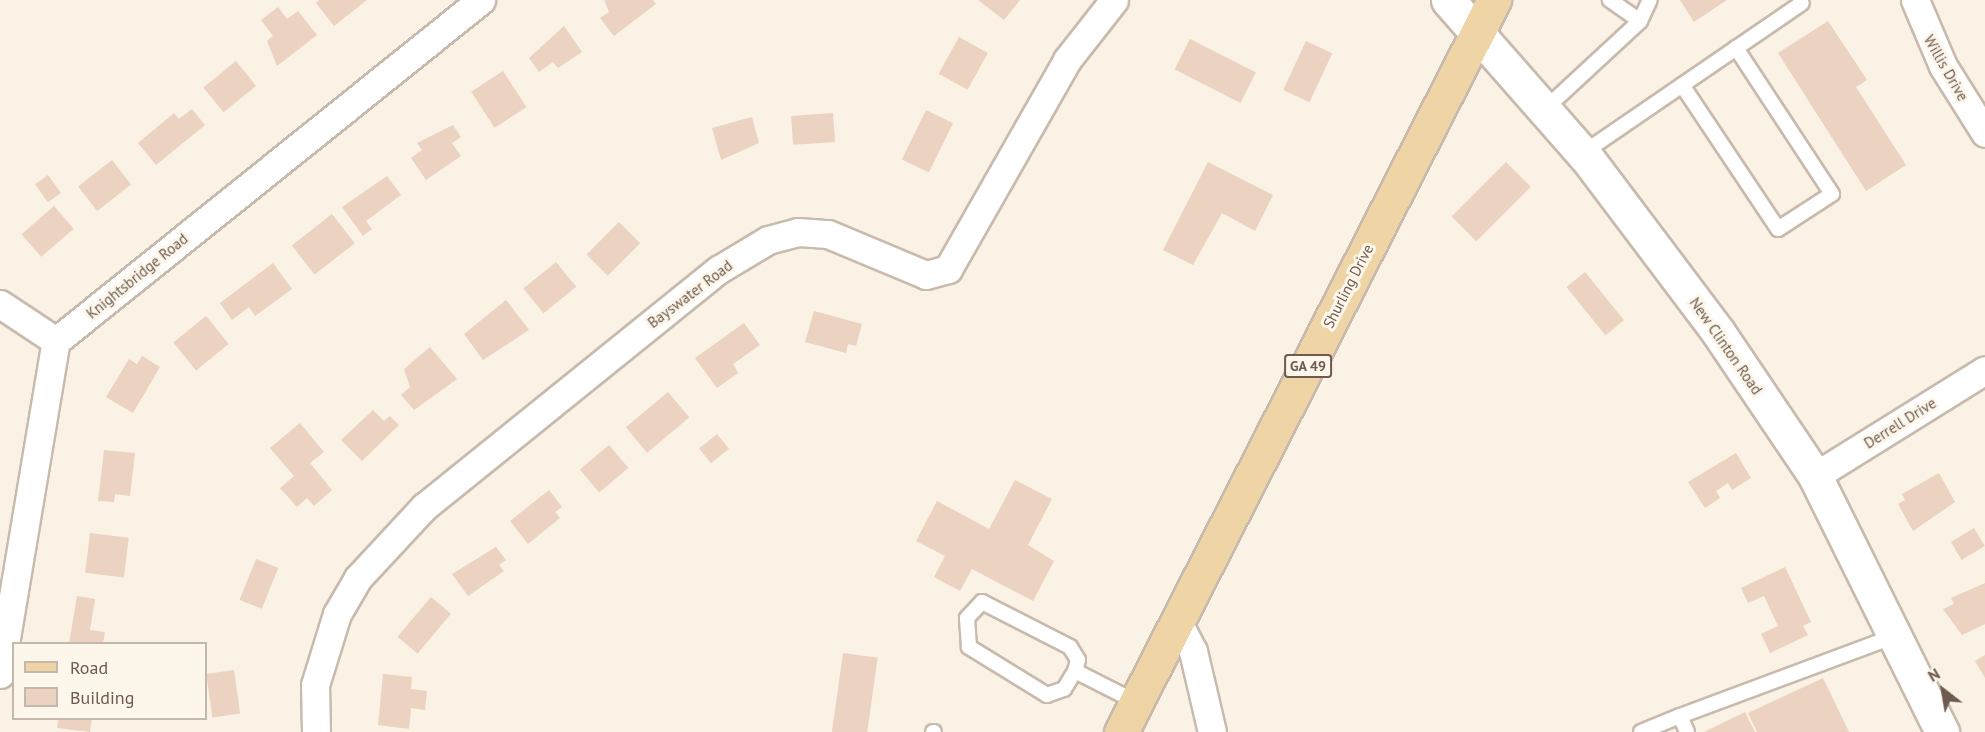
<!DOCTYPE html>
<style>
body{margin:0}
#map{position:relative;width:1985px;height:732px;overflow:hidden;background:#f9f2e5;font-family:"PT Sans",sans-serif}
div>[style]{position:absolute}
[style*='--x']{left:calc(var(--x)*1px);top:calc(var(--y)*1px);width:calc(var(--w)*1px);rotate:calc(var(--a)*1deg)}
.building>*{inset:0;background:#ebd2c1;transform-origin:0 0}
.roads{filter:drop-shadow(2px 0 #c8baad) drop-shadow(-2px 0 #c8baad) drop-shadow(0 2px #c8baad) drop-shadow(0 -2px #c8baad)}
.lane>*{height:14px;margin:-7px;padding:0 7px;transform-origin:7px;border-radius:7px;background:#fff}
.street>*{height:27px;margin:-13.5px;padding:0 13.5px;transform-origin:13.5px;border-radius:13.5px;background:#fff}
.secondary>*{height:33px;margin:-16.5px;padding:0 16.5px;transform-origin:16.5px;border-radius:16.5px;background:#fff}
.primary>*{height:33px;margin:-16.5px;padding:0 16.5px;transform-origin:16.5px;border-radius:16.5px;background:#efd5a6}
span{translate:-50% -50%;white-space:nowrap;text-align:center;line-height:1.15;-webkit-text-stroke:6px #fcf6eb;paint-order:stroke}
.shield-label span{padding:2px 4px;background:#fcf6eb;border:2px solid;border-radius:4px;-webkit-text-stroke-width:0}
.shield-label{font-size:14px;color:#6e5a4e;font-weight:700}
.street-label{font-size:15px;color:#6e5a4e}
.legend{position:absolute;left:12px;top:642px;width:195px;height:78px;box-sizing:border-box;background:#fcf6eb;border:2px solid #c3b8ac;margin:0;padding:8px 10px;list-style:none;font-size:18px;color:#6e5a4e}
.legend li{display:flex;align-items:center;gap:12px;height:30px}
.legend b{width:30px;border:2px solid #c3b8ac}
.north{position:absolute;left:1913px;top:660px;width:60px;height:60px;-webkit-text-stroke:4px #fcf6eb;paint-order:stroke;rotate:329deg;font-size:16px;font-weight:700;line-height:24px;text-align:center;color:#6e5a4e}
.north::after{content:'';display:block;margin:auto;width:21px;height:27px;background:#6e5a4e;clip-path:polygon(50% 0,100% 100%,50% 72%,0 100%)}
</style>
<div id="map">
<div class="building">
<i style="clip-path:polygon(319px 0,367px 0,334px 26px,316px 3px)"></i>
<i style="clip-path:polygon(604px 0,653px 0,656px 4px,614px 36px,600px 18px,609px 12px)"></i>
<i style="clip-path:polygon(978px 0,1020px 0,1004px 20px)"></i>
<i style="clip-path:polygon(1680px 0,1727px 0,1694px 22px)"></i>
<i style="clip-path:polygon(278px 7px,287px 19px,298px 11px,317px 35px,277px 66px,267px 41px,273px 36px,261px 20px)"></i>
<i style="clip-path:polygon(1828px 21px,1867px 80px,1856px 87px,1906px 165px,1866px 191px,1778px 53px)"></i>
<i style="clip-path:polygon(564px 26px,582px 52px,558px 68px,553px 62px,539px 72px,529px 58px)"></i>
<i style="left:959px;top:37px;width:33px;height:42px;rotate:29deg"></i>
<i style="left:1190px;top:39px;width:74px;height:34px;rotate:27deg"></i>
<i style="left:1306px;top:41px;width:29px;height:54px;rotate:25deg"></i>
<i style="left:236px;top:61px;width:32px;height:42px;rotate:51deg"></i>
<i style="left:503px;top:71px;width:43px;height:38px;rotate:57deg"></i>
<i style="clip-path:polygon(192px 109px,205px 125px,156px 165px,138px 143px,174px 113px,179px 119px)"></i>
<i style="left:926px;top:110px;width:30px;height:55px;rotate:26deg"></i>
<i style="left:833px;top:113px;width:29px;height:42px;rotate:86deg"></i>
<i style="clip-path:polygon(752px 117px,759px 143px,721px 160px,712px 128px)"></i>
<i style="clip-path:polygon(453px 125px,461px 137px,452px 143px,461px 156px,426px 180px,411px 158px,422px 150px,417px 143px)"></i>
<i style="left:112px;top:160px;width:31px;height:43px;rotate:52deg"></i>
<i style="clip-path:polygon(1208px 162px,1273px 195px,1255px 231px,1222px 213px,1193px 265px,1163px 250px)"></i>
<i style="left:1506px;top:162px;width:35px;height:77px;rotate:45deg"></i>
<i style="left:48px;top:175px;width:22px;height:16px;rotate:54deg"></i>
<i style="clip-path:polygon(387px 176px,401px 195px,366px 221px,372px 229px,363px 236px,342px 207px)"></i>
<i style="left:54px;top:206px;width:30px;height:43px;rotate:49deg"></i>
<i style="left:332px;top:214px;width:37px;height:51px;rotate:52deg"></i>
<i style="left:619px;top:222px;width:30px;height:46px;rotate:45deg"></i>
<i style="left:556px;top:262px;width:32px;height:42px;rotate:51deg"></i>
<i style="clip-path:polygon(273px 263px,292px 289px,255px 316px,249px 307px,232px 320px,220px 303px)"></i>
<i style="left:1585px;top:272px;width:62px;height:24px;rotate:51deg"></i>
<i style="clip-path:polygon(506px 300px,529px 330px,483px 360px,464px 334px)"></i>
<i style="clip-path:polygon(814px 311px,862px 324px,856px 346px,848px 344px,846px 353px,805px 342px)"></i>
<i style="left:206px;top:316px;width:36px;height:42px;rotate:51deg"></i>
<i style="clip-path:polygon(744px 323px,760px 345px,733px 364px,738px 373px,717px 388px,695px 358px)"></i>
<i style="clip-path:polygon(430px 347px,457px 379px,414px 410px,401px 395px,410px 387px,404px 369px)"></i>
<i style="clip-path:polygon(142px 356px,160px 367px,133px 413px,106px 397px,129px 359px,137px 364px)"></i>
<i style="left:668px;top:392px;width:33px;height:55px;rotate:50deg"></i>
<i style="clip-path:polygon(373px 410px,384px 421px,390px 416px,399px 425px,362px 461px,341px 440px)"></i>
<i style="clip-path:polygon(300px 423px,324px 452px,310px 463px,332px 490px,314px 506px,307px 498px,297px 507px,280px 488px,294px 476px,270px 448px)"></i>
<i style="left:717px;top:434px;width:19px;height:23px;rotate:51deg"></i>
<i style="left:609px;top:445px;width:30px;height:38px;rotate:50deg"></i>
<i style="clip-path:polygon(104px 450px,135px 453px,130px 496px,115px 494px,114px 502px,98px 501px)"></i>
<i style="clip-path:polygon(1736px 453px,1751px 478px,1732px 490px,1728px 483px,1716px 491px,1720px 498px,1705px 508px,1688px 482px)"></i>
<i style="clip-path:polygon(1939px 473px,1955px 502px,1913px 531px,1898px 504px,1905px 500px,1902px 494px)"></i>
<i style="clip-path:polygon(1015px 480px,1052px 499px,1028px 545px,1054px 561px,1033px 601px,972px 569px,960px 591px,934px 577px,945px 556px,916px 541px,937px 501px,989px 529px)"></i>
<i style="clip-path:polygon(549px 490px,562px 507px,555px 512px,560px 518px,528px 544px,510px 521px)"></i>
<i style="left:1974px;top:528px;width:21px;height:27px;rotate:59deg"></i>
<i style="left:90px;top:533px;width:39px;height:40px;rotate:7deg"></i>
<i style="clip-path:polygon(496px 547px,506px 560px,499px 565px,504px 571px,468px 596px,452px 574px)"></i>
<i style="left:256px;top:559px;width:24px;height:44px;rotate:22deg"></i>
<i style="clip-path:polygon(1785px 567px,1811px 622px,1803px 626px,1808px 635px,1770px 653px,1761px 634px,1778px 626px,1764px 596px,1748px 603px,1741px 588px)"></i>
<i style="clip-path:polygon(1985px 583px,1985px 624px,1962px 635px,1943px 609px,1954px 604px,1951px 598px)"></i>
<i style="clip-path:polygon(77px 596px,95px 599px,90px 630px,105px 632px,103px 644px,69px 644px)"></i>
<i style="left:431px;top:597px;width:26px;height:52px;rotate:40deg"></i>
<i style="left:843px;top:653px;width:35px;height:80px;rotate:8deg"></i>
<i style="clip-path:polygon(1985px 655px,1985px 678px,1975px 661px)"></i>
<i style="left:234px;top:670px;width:44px;height:28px;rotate:82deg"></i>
<i style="clip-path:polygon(383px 674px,412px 677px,411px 689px,427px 691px,425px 710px,411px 708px,409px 729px,378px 725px)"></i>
<i style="clip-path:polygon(1823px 678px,1849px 732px,1757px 732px,1748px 713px)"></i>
<i style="clip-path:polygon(1745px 712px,1755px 732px,1704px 732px)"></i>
<i style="clip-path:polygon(59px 718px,92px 718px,90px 732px,57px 728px)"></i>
</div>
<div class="roads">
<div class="lane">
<i style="--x:1640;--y:21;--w:23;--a:-65"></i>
<i style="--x:1682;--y:85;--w:173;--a:56.3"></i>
<i style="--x:1778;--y:229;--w:64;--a:-32.9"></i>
<i style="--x:1832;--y:194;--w:175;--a:-123.3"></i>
<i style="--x:1544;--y:110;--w:131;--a:-42.8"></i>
<i style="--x:1640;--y:21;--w:37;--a:-145"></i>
<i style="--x:1583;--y:153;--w:265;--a:-34.4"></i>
<i style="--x:1075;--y:671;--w:21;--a:121"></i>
<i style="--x:1064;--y:689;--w:18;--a:161"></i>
<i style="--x:1047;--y:695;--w:92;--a:-148.4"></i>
<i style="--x:969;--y:647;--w:29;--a:-94"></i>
<i style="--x:967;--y:618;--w:22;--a:-47"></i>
<i style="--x:982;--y:602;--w:99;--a:27.1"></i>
<i style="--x:1070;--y:647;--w:15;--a:58"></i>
<i style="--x:1078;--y:660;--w:11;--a:105"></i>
<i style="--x:1075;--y:671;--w:68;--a:26.9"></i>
<i style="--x:1680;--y:716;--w:229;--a:-20.4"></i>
<i style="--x:933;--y:732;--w:1;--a:0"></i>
<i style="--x:1641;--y:732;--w:42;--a:-22.3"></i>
<i style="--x:1680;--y:716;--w:17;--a:66"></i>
</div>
<div class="street">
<i style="--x:1915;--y:0;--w:72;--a:67"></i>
<i style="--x:1943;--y:66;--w:79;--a:57.9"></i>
<i style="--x:0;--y:304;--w:67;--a:33.5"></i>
<i style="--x:1815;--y:476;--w:200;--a:-31.9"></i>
<i style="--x:1178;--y:622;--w:33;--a:63"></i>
<i style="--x:1193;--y:651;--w:83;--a:76.8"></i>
<i style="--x:0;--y:674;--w:338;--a:-80.5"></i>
<i style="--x:56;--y:341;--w:545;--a:-38.74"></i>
<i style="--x:316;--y:732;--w:47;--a:-91.2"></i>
<i style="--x:315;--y:685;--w:74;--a:-72.8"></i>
<i style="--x:337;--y:614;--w:42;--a:-59.7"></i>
<i style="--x:358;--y:578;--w:97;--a:-47.1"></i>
<i style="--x:424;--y:507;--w:378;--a:-38.9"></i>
<i style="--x:718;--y:270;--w:58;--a:-31"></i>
<i style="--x:768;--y:240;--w:31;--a:-15"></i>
<i style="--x:798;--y:232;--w:30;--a:4"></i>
<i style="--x:828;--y:234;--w:106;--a:22.7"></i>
<i style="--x:926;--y:275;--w:23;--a:-15"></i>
<i style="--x:948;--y:269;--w:241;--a:-60.3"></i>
<i style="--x:1067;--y:60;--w:76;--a:-51.9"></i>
</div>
<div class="secondary">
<i style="--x:1448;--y:0;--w:210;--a:48.7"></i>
<i style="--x:1587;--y:158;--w:218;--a:53"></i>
<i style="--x:1718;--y:332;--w:174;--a:56"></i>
<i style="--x:1815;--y:476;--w:286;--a:63.6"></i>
</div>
<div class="primary">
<i style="--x:1121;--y:732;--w:822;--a:-63"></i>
</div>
</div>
<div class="shield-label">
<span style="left:1308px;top:366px">GA 49</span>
</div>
<div class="street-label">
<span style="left:1946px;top:68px;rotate:60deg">Willis Drive</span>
<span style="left:137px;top:276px;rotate:-39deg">Knightsbridge Road</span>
<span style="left:1348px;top:286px;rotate:-63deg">Shurling Drive</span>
<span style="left:690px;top:294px;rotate:-37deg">Bayswater Road</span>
<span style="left:1726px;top:346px;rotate:55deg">New Clinton Road</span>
<span style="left:1900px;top:423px;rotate:-32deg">Derrell Drive</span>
</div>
<ul class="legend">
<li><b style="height:8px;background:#efd5a6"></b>Road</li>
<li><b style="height:16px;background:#ebd2c1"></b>Building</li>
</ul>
<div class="north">N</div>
</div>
